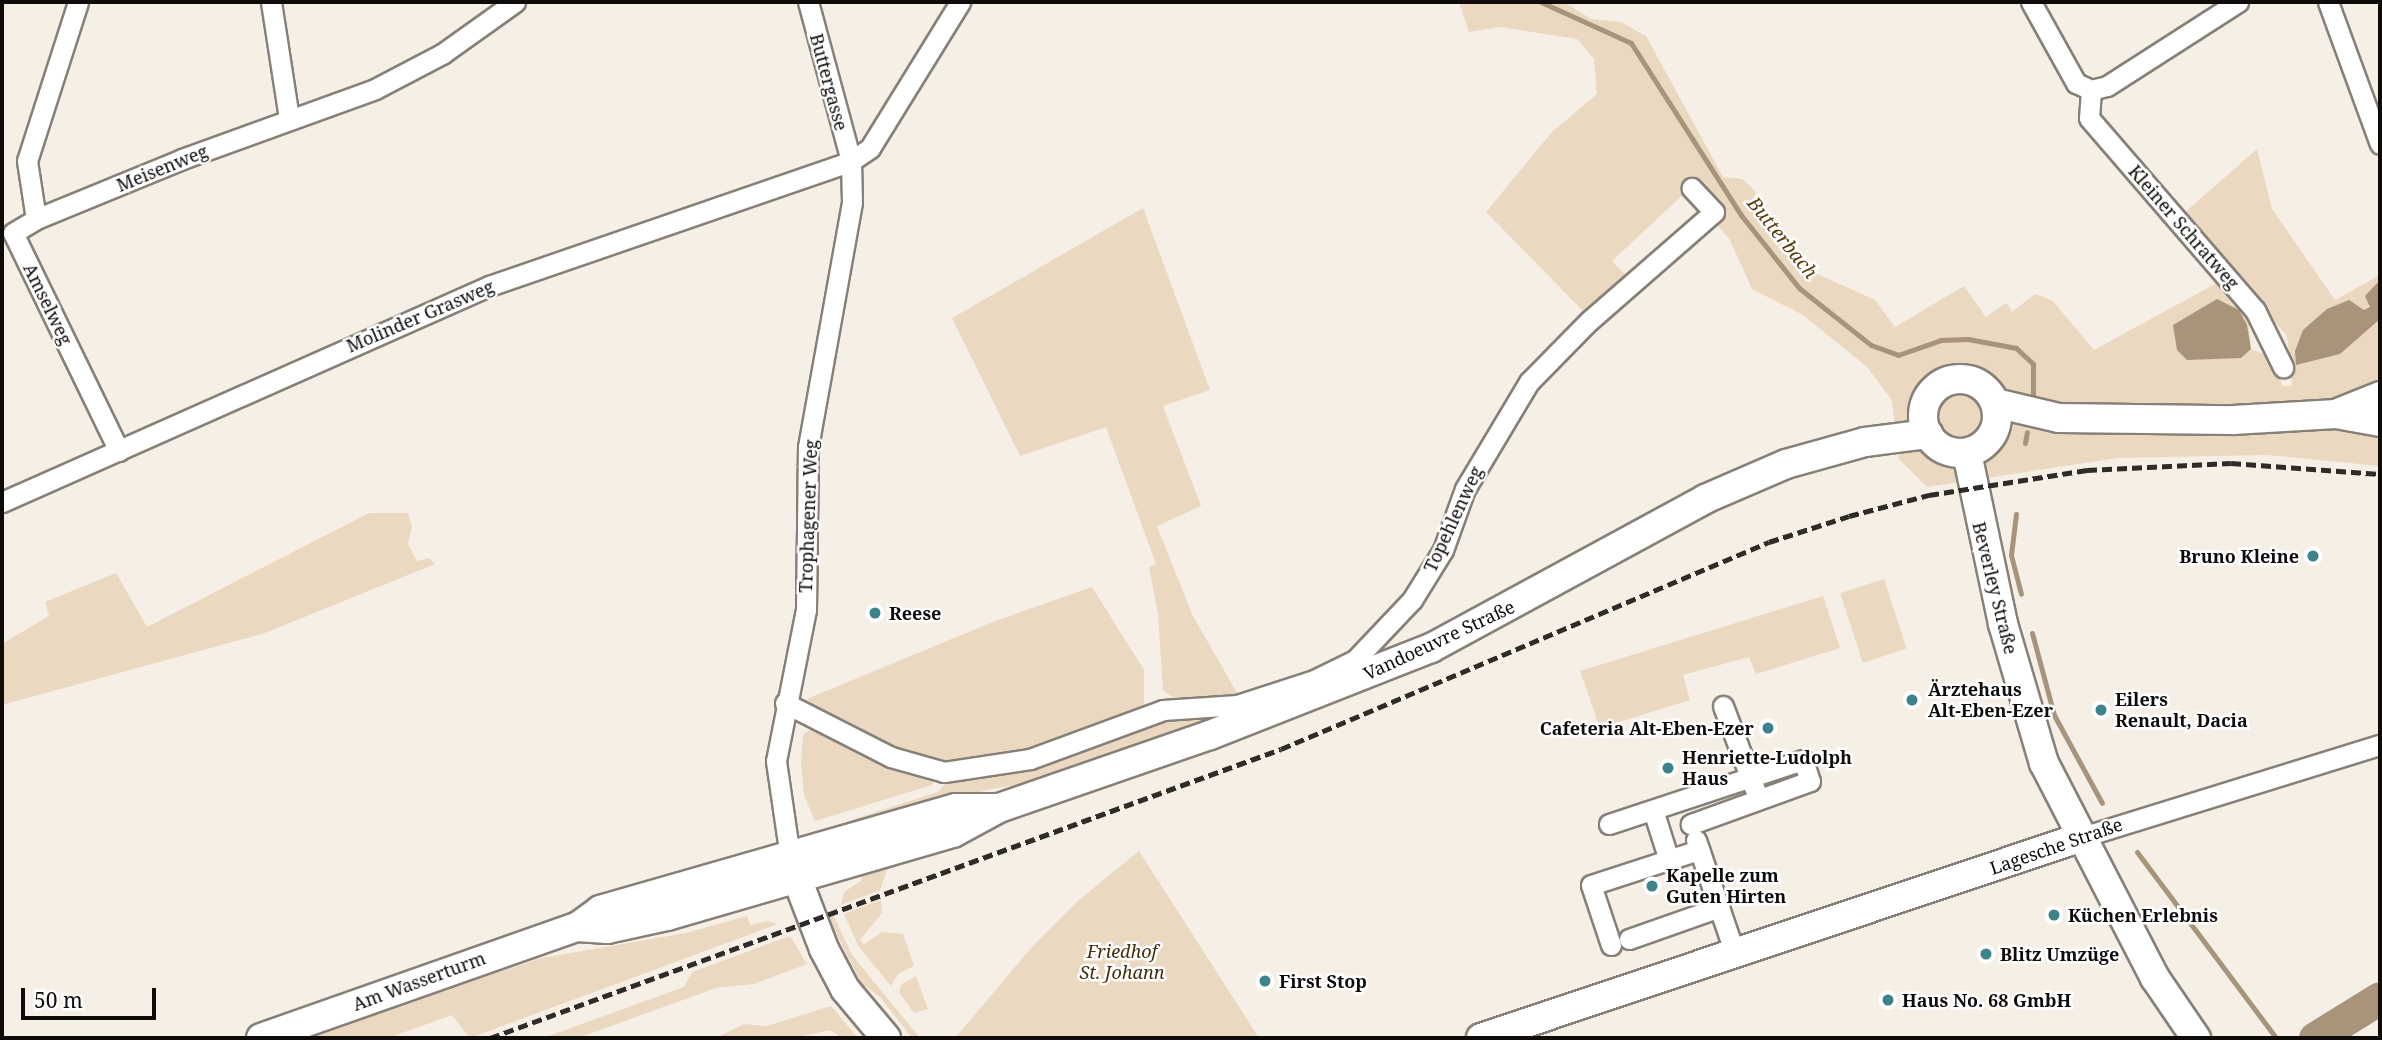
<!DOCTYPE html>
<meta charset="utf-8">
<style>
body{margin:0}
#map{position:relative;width:2382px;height:1040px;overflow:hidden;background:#f6efe6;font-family:"Noto Serif",serif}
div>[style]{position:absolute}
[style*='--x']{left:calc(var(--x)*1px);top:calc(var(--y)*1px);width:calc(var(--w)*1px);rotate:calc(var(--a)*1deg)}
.green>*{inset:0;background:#ebd8c1;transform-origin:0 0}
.water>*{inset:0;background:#a8947b}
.stream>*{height:5px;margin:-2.5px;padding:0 2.5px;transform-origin:2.5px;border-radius:2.5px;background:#a8947b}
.river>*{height:33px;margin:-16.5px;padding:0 16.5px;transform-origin:16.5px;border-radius:16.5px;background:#a8947b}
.roads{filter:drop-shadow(2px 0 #868078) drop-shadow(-2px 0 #868078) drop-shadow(0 2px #868078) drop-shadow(0 -2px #868078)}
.street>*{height:19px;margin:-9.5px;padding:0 9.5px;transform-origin:9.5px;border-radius:9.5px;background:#fff}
.secondary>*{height:28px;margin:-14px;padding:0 14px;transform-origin:14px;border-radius:14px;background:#fff}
.secondary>.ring{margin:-14px;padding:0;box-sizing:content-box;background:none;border:28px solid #fff;border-radius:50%}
.rail>*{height:5px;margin-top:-2.5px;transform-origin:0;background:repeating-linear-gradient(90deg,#2e2b28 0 10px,transparent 0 15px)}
.dots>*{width:19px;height:19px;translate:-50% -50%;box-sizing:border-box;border:4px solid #fff;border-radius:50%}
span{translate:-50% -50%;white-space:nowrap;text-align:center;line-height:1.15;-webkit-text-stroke:5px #fff;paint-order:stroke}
.street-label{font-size:18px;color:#0e0b09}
.poi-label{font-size:18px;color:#0e0b09;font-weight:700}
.right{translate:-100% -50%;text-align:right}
.left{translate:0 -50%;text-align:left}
.park-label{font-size:18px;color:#432c0a;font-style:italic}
.water-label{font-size:19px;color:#593a0c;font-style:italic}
.frame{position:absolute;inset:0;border:4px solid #0e0b09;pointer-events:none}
.scale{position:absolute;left:21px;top:988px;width:135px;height:32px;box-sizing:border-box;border:4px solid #0e0b09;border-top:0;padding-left:9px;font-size:21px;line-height:24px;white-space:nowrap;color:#0e0b09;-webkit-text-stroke:5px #fff;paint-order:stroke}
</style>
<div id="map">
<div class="green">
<i style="clip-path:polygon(1459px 2px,1564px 2px,1591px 19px,1621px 22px,1646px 36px,1723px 177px,1742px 179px,1754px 190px,1791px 262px,1875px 300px,1895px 327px,1964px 286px,1986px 317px,2006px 303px,2012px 312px,2035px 294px,2053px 301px,2094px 350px,2224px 279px,2249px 324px,2251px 349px,2274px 358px,2282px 386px,2292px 386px,2287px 336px,2183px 214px,2257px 149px,2272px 209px,2335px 300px,2380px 275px,2380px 466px,2267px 455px,2118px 458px,1927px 487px,1899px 459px,1892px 400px,1867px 367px,1803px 315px,1752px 289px,1729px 238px,1686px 192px,1612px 261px,1628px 277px,1585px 313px,1486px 212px,1551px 133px,1597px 94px,1594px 59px,1577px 39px,1500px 27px,1469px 32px)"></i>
<i style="clip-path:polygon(1143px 208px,1210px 390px,1163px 406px,1201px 506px,1157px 526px,1193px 616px,1240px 698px,1175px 699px,1163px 690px,1158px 614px,1149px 567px,1156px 564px,1106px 427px,1020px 456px,952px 318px)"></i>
<i style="clip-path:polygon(369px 513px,408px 513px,412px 527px,408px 544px,417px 561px,429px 558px,435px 564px,265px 633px,2px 705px,2px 644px,49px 616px,45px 602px,116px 573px,147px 627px)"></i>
<i style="left:1884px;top:579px;width:73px;height:46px;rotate:72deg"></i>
<i style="clip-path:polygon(1092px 587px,1144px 670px,1144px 710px,1035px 748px,951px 762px,908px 756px,814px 707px,807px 699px,990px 623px)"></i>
<i style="clip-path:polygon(1823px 596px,1840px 648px,1756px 674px,1749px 657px,1683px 675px,1690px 700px,1600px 728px,1580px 671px)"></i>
<i style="clip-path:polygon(1240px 711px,1055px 778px,987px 790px,852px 832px,848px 821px,938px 792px,948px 780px,1051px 760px,1196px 712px)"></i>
<i style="clip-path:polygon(814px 728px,936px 777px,932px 785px,815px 821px,804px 795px,801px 763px,803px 734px)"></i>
<i style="clip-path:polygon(942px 850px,887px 870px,880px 890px,841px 905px,844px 892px,862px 880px,859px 870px)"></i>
<i style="clip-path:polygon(1139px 851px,1259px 1038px,955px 1038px,1032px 947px,1079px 900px)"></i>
<i style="clip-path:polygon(881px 900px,882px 913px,860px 940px,864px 944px,882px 932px,903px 934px,914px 966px,898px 974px,891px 986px,859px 947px,844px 914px)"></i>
<i style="clip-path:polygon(747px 916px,750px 925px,766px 921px,778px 924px,470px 1038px,452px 1015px,388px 1038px,300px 1038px,542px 958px,686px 933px)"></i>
<i style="clip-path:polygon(834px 916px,852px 955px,920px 1038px,912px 1038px,880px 997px,862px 984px,828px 918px)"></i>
<i style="clip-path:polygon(790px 936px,807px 964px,754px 984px,716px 988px,578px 1038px,543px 1038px,684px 987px,692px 972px)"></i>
<i style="clip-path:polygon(916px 976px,928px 1009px,914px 1013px,899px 992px,902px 984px)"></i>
<i style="clip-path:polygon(831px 1006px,858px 1038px,842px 1038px,830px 1030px,794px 1038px,716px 1038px,744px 1024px,767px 1026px)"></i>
</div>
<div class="water">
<i style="clip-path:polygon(2380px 280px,2380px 319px,2340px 354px,2296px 365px,2295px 351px,2303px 330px,2327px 309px,2349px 300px,2364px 310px,2370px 307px,2365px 296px)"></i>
<i style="clip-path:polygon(2217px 299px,2239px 310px,2247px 325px,2251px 349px,2241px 358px,2187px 360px,2177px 350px,2173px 325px)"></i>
</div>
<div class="stream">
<i style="--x:1541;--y:2;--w:99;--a:24.5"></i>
<i style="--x:1631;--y:43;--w:204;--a:57.4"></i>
<i style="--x:1741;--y:215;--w:93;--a:51.5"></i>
<i style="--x:1799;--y:288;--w:92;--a:38.4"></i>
<i style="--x:1871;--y:345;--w:29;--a:20"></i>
<i style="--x:1898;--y:355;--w:46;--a:-19.2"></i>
<i style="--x:1941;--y:340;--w:27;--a:-2"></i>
<i style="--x:1968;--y:339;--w:49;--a:10.6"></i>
<i style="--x:2016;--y:348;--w:23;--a:43"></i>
<i style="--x:2033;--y:364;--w:34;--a:90"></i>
<i style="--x:2025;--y:443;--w:11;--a:-80"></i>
<i style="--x:2016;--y:514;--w:41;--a:97"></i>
<i style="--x:2011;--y:555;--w:40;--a:75.6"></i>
<i style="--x:2032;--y:633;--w:85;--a:75"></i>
<i style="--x:2054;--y:715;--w:100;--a:61.4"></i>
<i style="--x:2137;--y:852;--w:232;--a:53.2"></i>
</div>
<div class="river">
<i style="--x:2315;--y:1038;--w:76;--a:-31.6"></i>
</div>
<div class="roads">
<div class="street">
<i style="--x:271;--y:2;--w:117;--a:81.2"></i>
<i style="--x:2031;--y:2;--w:93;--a:60.9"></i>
<i style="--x:2076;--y:83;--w:17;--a:25"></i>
<i style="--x:2091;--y:90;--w:16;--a:-14"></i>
<i style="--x:2107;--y:86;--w:156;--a:-32.7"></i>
<i style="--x:2328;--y:2;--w:151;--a:69.9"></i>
<i style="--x:2091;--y:90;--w:28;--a:94"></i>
<i style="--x:2089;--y:118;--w:254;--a:49.2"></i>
<i style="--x:2255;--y:310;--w:64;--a:63.8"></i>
<i style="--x:36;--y:219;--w:59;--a:-98.8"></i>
<i style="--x:27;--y:161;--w:167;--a:-72.2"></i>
<i style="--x:119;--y:451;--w:242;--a:-115.9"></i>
<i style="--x:13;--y:233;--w:27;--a:-31"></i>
<i style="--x:36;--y:219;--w:158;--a:-22.3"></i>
<i style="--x:182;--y:159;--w:205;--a:-19.9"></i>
<i style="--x:375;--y:89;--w:76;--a:-27.6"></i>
<i style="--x:442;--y:54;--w:90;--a:-35.5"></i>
<i style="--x:2;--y:502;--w:533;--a:-23.92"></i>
<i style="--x:489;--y:286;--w:383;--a:-19"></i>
<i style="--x:851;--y:161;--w:23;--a:-34"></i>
<i style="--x:870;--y:148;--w:172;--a:-58.3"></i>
<i style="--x:785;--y:703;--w:119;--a:27"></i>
<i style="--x:891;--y:757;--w:55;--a:15.8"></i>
<i style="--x:944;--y:772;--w:87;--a:-8.6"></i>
<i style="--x:1030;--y:759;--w:142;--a:-20.2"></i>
<i style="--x:1163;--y:710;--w:74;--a:-3.9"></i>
<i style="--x:1237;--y:705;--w:81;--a:-18"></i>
<i style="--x:1314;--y:680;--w:46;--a:-26"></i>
<i style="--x:1355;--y:660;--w:83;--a:-46.5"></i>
<i style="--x:1412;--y:600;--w:59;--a:-58.2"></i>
<i style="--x:1443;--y:550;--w:65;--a:-70.2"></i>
<i style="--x:1465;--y:489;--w:125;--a:-59.1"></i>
<i style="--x:1529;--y:382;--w:86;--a:-45.5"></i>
<i style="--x:1589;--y:321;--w:166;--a:-41.1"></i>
<i style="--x:1714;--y:212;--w:33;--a:-133"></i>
<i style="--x:1723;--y:706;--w:90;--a:69.1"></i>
<i style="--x:1653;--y:810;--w:52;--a:72.3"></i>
<i style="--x:1609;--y:824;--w:204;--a:-18.3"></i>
<i style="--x:1803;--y:760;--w:22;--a:72"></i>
<i style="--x:1810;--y:781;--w:127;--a:160.1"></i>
<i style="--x:2082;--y:837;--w:312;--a:-17.2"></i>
<i style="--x:1696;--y:840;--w:120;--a:71.1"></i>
<i style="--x:790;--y:857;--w:97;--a:-98.3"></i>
<i style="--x:776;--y:761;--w:154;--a:-78.8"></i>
<i style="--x:806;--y:610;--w:163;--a:-89.3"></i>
<i style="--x:808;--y:447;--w:249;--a:-79.8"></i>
<i style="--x:852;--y:202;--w:41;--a:-91.4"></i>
<i style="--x:851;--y:161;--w:165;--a:-105.1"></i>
<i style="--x:1629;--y:939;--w:96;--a:-19.4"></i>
<i style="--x:1611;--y:945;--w:63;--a:-108.4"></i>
<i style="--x:1591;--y:885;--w:114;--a:-18"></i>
</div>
<div class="secondary">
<i class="ring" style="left:1923px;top:379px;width:46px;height:46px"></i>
<i style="--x:1995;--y:403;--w:66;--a:13.2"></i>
<i style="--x:2059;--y:418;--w:174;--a:0.7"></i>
<i style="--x:2233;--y:420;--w:103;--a:-3.3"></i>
<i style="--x:2336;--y:414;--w:45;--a:10.3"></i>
<i style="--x:2338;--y:413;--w:45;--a:-22"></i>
<i style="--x:1967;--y:453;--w:175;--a:78.1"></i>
<i style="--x:2003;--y:624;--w:145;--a:73.6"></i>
<i style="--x:2044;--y:763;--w:242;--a:62.7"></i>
<i style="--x:2155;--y:978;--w:73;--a:55.7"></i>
<i style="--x:791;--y:863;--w:92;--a:69"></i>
<i style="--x:824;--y:949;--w:45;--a:62.3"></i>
<i style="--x:845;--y:989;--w:64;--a:50.1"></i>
<i style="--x:577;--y:927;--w:30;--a:4"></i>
<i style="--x:607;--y:929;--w:61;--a:-12.2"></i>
<i style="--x:667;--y:916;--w:298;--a:-16.2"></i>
<i style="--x:953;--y:833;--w:52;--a:-28.5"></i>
<i style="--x:999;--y:808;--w:223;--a:-19.1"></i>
<i style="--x:1210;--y:735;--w:238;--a:-21.5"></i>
<i style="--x:1431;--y:648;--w:312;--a:-28.5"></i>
<i style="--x:1705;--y:499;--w:88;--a:-23.4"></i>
<i style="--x:1786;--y:464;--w:82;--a:-15.6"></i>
<i style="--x:1865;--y:442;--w:64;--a:-7.2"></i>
<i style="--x:261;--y:1038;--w:335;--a:-19.4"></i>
<i style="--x:577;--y:927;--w:29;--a:-36"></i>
<i style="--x:600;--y:910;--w:370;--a:-16"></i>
<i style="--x:956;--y:808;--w:40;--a:0"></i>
<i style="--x:1481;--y:1038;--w:634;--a:-18.49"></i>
</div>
</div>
<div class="rail">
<i style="--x:490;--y:1038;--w:842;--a:-20.07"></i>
<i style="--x:1281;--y:749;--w:530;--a:-22.99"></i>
<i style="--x:1769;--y:542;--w:84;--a:-18"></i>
<i style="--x:1849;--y:516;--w:83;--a:-14.7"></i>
<i style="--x:1929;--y:495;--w:160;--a:-9"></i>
<i style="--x:2087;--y:470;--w:144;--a:-2.8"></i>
<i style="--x:2231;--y:463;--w:149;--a:4.2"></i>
</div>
<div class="dots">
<i style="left:2313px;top:556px;background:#3c838b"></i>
<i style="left:875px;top:613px;background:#3c838b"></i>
<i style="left:1912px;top:700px;background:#3c838b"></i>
<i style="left:2101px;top:710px;background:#3c838b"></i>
<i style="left:1768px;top:728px;background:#3c838b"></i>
<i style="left:1668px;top:768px;background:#3c838b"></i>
<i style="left:1652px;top:886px;background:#3c838b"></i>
<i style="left:2054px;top:915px;background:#3c838b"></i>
<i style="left:1986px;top:954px;background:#3c838b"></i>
<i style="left:1265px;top:981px;background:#3c838b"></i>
<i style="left:1888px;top:1000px;background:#3c838b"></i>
</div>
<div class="street-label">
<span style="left:829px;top:82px;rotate:75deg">Buttergasse</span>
<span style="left:162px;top:168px;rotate:-22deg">Meisenweg</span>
<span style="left:2184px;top:227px;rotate:49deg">Kleiner Schratweg</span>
<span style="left:48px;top:304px;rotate:64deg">Amselweg</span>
<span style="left:420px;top:316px;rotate:-23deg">Molinder Grasweg</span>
<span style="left:808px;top:516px;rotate:-88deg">Trophagener Weg</span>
<span style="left:1453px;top:519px;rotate:-65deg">Topehlenweg</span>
<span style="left:1995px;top:588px;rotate:76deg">Beverley Straße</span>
<span style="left:1439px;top:640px;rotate:-25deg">Vandoeuvre Straße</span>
<span style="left:2056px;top:846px;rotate:-19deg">Lagesche Straße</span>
<span style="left:419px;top:981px;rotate:-20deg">Am Wasserturm</span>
</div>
<div class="poi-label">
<span class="right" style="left:2299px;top:556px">Bruno Kleine</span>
<span class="left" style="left:889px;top:613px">Reese</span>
<span class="left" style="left:1928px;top:700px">Ärztehaus<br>Alt-Eben-Ezer</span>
<span class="left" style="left:2115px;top:710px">Eilers<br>Renault, Dacia</span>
<span class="right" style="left:1754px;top:728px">Cafeteria Alt-Eben-Ezer</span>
<span class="left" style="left:1682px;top:768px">Henriette-Ludolph<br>Haus</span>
<span class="left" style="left:1666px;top:886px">Kapelle zum<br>Guten Hirten</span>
<span class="left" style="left:2068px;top:915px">Küchen Erlebnis</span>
<span class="left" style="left:2000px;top:954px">Blitz Umzüge</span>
<span class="left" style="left:1279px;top:981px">First Stop</span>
<span class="left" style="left:1902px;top:1000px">Haus No. 68 GmbH</span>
</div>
<div class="park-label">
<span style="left:1122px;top:962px">Friedhof<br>St. Johann</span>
</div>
<div class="water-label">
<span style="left:1782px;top:238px;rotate:51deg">Butterbach</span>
</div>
<div class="frame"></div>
<div class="scale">50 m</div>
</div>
